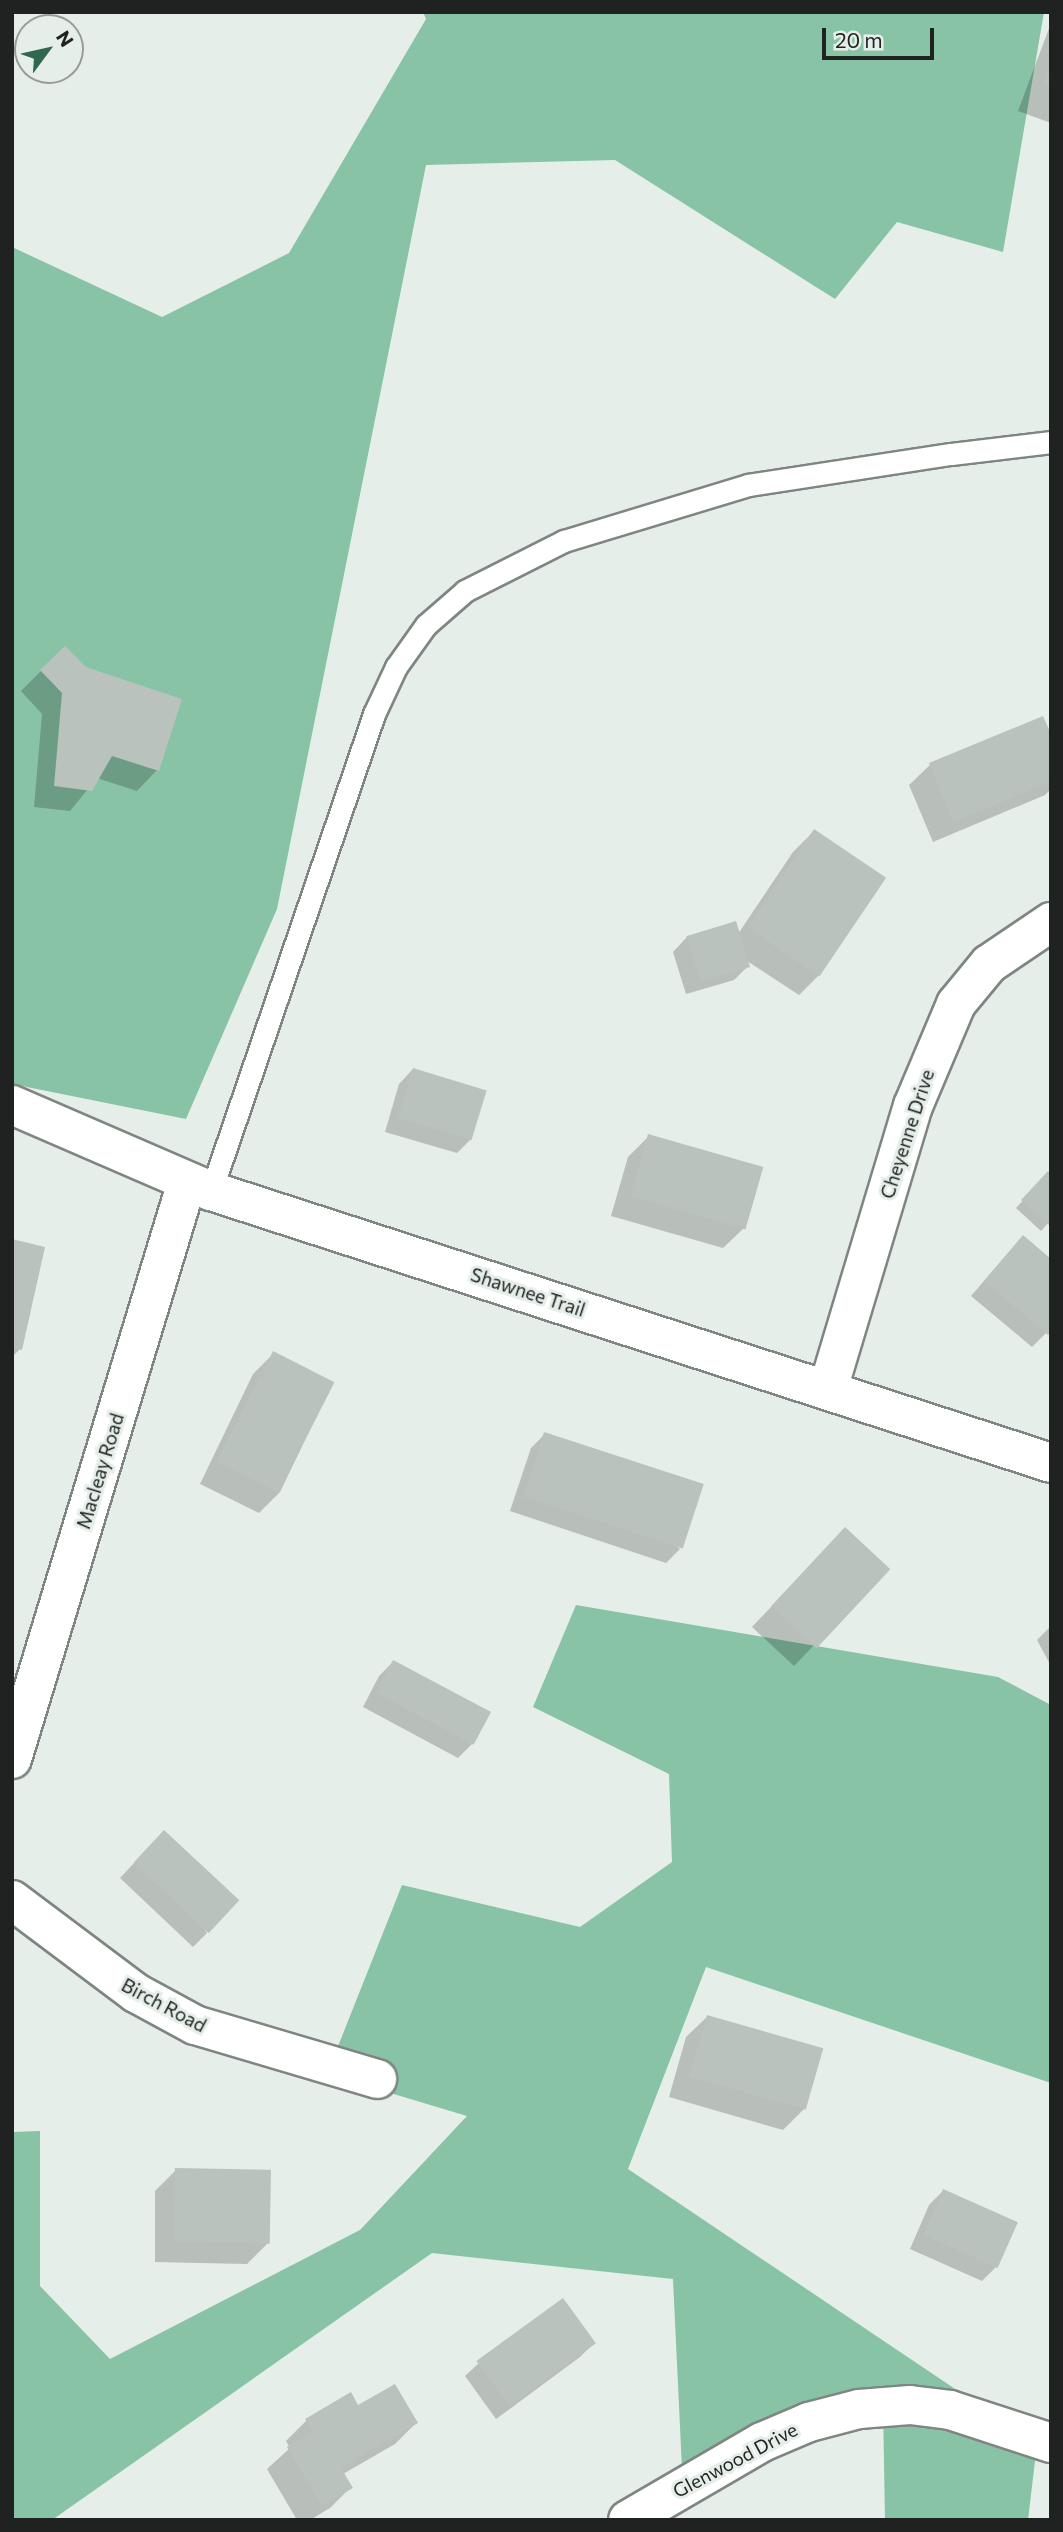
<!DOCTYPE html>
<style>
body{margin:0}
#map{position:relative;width:1063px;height:2532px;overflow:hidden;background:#e6eee9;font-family:Commissioner,sans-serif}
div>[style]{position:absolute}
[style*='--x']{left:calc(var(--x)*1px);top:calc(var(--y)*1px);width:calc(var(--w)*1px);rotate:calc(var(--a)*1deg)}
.forest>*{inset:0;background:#88c3a5}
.shadow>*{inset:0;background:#0003}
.building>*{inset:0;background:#bac2be;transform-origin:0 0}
.roads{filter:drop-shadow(2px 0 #7f8682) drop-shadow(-2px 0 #7f8682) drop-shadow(0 2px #7f8682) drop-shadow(0 -2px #7f8682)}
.service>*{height:21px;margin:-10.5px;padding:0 10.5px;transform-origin:10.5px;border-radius:10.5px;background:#fff}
.minor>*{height:38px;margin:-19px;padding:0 19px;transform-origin:19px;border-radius:19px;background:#fff}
span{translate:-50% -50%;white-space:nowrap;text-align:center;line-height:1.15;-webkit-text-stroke:6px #e6eee9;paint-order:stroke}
.street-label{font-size:19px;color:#1f2220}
.frame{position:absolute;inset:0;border:14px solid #1f2220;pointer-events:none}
.north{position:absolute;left:14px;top:14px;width:70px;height:70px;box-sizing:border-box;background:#e6eee9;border:2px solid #969c99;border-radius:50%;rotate:57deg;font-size:19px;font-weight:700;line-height:28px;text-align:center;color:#1f2220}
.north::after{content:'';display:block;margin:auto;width:24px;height:32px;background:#31674e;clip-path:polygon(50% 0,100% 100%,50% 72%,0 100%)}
.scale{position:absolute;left:822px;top:28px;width:112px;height:32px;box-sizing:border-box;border:4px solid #1f2220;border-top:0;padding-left:9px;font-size:21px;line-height:24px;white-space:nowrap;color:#1f2220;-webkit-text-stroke:5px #e6eee9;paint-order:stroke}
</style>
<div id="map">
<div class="forest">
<i style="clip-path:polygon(423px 12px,1044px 12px,1003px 252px,897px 222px,835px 299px,615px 160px,426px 165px,277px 909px,186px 1119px,12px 1084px,12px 247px,162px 317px,289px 253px,426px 19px)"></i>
<i style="clip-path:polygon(576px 1605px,998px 1677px,1051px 1705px,1051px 2083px,706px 1967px,628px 2169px,1037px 2444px,1028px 2520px,885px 2520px,883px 2406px,683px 2490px,673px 2279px,432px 2253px,52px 2520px,12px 2520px,12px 2132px,40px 2131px,40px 2286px,110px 2359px,360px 2230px,467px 2116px,327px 2074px,402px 1885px,580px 1927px,672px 1862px,669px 1774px,533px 1707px)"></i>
</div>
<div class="shadow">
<i style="clip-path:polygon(1051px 23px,1051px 123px,1018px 111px)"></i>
<i style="clip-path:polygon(85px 669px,180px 700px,157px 770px,137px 791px,97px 778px,70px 811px,34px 807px,42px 714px,21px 691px,41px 671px)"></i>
<i style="clip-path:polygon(1051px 739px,1051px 789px,1045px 795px,933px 842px,909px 785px,930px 765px)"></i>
<i style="clip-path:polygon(814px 831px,819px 975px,799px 995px,747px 961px,748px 966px,734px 980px,686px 994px,673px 952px,687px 937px,738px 934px,793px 852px)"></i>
<i style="clip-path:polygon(413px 1069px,471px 1139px,457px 1153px,385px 1132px,399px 1084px)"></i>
<i style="clip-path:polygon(649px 1136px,744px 1228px,723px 1248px,611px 1216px,628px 1157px)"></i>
<i style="clip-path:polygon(1048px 1174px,1051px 1176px,1051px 1220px,1041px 1231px,1016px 1208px)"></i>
<i style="clip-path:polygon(12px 1241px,20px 1349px,12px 1357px)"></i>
<i style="clip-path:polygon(1009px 1252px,1046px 1333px,1032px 1347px,971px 1296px)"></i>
<i style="clip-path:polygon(273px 1354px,333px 1382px,280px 1492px,259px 1513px,200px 1484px,253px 1374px)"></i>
<i style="clip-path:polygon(545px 1434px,680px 1549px,666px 1563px,510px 1511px,531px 1448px)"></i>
<i style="clip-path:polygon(825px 1550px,887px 1569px,794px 1666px,752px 1627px)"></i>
<i style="clip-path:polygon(1051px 1626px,1051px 1666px,1037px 1640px)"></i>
<i style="clip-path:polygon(393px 1662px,472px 1744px,458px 1758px,363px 1707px,379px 1676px)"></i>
<i style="clip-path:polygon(150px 1846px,207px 1933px,193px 1947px,120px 1878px)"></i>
<i style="clip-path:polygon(707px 2017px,804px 2109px,783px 2130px,669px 2097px,686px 2037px)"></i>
<i style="clip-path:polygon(176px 2170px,268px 2243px,247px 2264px,155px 2262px,155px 2191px)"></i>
<i style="clip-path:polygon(943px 2191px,996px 2267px,982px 2281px,910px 2249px,929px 2205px)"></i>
<i style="clip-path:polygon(594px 2343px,580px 2357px,496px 2419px,465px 2376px,479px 2363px)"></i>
<i style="clip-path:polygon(358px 2408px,416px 2423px,395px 2444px,343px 2474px,350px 2488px,330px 2508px,310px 2520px,297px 2520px,267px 2469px,290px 2448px,286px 2441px,307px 2420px)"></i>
</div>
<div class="building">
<i style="clip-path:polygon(1050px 65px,1051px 65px,1051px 87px,1043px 84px)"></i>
<i style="clip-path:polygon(65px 646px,86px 667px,182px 699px,159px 771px,112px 756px,92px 791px,54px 786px,62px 693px,40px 670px)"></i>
<i style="clip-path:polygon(1043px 716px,1051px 734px,1051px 782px,953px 822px,929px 763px)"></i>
<i style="left:814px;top:829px;width:87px;height:119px;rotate:34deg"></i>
<i style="left:736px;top:921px;width:48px;height:52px;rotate:73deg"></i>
<i style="left:413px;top:1068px;width:77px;height:52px;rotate:17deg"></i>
<i style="left:648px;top:1134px;width:120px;height:65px;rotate:16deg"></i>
<i style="clip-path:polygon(1048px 1171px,1051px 1174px,1049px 1225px,1021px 1200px)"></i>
<i style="clip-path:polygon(1023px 1235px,1051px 1259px,1051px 1331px,1048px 1335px,984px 1281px)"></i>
<i style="clip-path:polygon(12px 1239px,45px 1247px,22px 1350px,12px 1348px)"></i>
<i style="left:273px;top:1351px;width:69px;height:124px;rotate:27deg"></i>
<i style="left:544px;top:1432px;width:168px;height:68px;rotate:18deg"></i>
<i style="left:845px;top:1527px;width:62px;height:108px;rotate:43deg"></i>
<i style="left:393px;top:1660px;width:111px;height:37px;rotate:28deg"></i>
<i style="left:164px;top:1830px;width:103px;height:45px;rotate:43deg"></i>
<i style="left:707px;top:2015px;width:121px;height:64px;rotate:16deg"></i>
<i style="left:175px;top:2168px;width:96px;height:74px;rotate:1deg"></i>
<i style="left:943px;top:2189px;width:82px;height:50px;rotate:24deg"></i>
<i style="left:563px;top:2298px;width:56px;height:107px;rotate:54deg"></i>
<i style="clip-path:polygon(395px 2384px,418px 2423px,341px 2468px,353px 2488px,322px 2506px,287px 2447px,313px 2432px,305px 2419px,351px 2392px,358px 2405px)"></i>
</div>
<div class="roads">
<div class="service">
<i style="--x:211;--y:1191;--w:504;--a:-71.13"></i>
<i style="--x:374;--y:714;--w:52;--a:-64.9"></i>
<i style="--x:396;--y:667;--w:52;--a:-54.5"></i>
<i style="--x:426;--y:625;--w:52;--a:-41.1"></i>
<i style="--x:465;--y:591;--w:111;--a:-26.8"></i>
<i style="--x:564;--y:541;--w:192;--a:-16.9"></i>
<i style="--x:748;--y:485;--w:205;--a:-8.7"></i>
<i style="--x:951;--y:454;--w:101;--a:-6.8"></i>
</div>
<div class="minor">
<i style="--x:12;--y:1105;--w:217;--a:23.4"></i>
<i style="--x:211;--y:1191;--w:883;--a:17.94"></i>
<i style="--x:828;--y:1389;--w:295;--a:-73.3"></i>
<i style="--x:913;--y:1106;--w:111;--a:-67.1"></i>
<i style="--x:956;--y:1004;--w:52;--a:-50.5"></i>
<i style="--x:989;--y:964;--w:75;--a:-34.1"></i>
<i style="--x:12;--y:1759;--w:603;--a:-73.13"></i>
<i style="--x:12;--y:1900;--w:155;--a:36.9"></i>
<i style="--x:136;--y:1993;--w:67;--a:28.5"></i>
<i style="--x:195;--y:2025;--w:190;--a:16.5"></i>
<i style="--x:628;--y:2520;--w:155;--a:-30.2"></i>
<i style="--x:762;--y:2442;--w:51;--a:-23.1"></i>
<i style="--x:809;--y:2422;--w:52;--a:-14.6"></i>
<i style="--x:859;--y:2409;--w:51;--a:-4.5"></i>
<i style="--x:910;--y:2405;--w:40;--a:7.1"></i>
<i style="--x:950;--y:2410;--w:106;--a:18.1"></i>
</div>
</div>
<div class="street-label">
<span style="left:907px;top:1134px;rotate:-72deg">Cheyenne Drive</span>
<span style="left:528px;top:1292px;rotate:18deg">Shawnee Trail</span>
<span style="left:100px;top:1471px;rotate:-73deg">Macleay Road</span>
<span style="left:164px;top:2005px;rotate:28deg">Birch Road</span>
<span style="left:735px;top:2460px;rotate:-28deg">Glenwood Drive</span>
</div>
<div class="frame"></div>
<div class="north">N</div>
<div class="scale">20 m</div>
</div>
